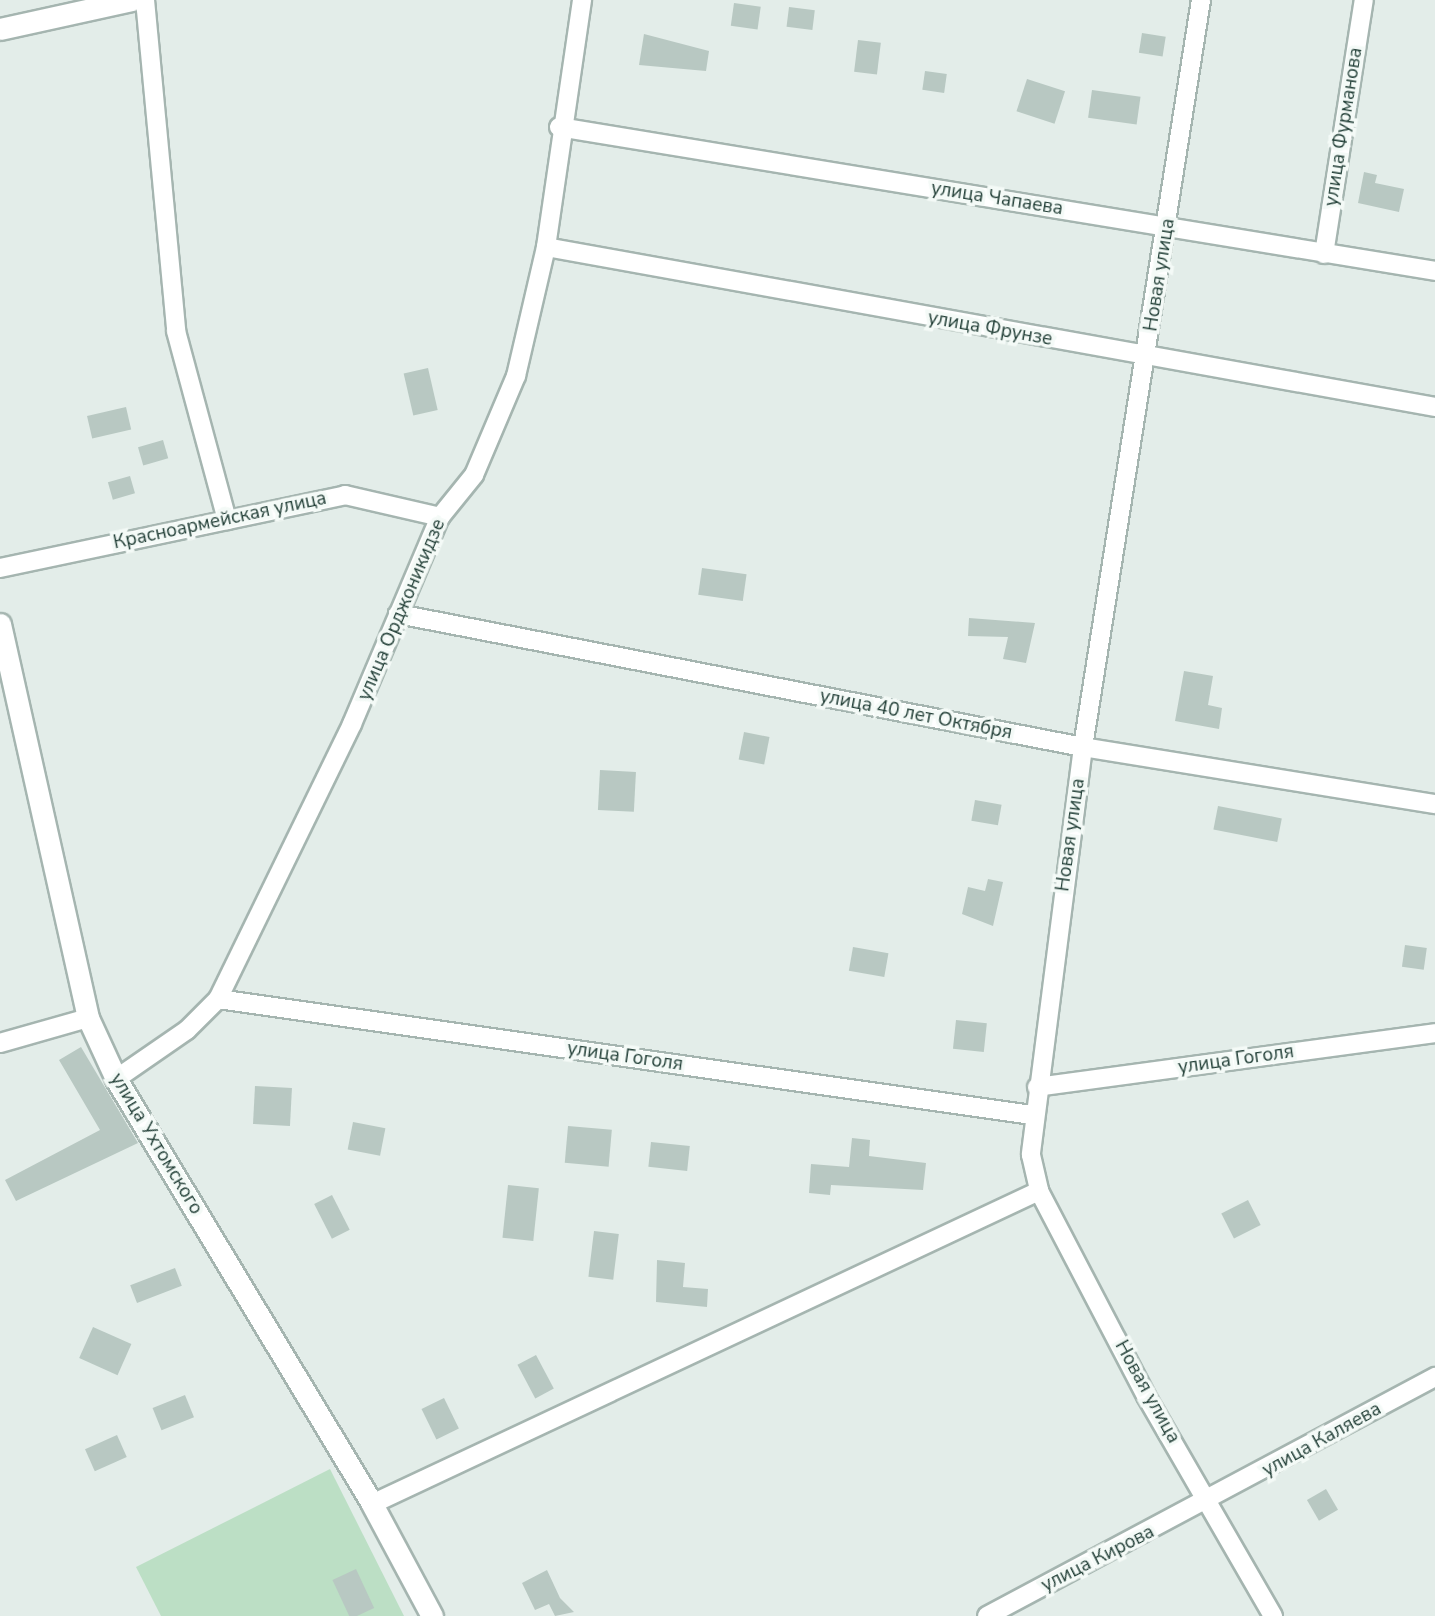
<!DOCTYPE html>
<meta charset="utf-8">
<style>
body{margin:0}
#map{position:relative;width:1435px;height:1616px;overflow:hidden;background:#e3ede9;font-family:"Nunito Sans",sans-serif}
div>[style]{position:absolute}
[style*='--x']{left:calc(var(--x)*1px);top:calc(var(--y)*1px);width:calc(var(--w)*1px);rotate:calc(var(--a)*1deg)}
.green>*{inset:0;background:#bcdfc5}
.stream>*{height:5px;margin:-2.5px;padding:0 2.5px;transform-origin:2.5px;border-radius:2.5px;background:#8bc9d3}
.building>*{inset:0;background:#b8c8c2;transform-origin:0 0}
.roads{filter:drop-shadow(2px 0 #a5b5b0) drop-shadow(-2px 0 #a5b5b0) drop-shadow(0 2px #a5b5b0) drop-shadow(0 -2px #a5b5b0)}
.minor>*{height:18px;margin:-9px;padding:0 9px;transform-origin:9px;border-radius:9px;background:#fff}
.secondary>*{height:21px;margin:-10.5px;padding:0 10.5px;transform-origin:10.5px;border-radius:10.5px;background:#fff}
span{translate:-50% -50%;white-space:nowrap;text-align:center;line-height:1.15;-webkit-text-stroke:7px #f4faf7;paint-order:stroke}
.street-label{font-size:19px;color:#223f37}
</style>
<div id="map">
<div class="green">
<i style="clip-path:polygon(330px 1469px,404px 1616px,161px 1616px,136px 1567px)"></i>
</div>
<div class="stream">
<i style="--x:1421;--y:396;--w:14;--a:8"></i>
</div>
<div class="building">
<i style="left:734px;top:3px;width:27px;height:23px;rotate:8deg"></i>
<i style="left:789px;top:7px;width:26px;height:20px;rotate:7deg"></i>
<i style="left:1142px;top:33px;width:24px;height:20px;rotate:9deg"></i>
<i style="clip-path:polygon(644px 34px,709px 51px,706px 71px,639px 65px)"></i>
<i style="left:858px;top:40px;width:23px;height:32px;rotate:7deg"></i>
<i style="left:925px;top:71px;width:22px;height:19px;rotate:8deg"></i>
<i style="left:1027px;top:79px;width:40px;height:34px;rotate:18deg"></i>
<i style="left:1092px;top:90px;width:49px;height:28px;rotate:8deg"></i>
<i style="clip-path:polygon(1364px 172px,1377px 175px,1375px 183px,1404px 189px,1399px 212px,1358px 203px)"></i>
<i style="left:428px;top:368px;width:43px;height:25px;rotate:77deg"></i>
<i style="left:126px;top:407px;width:23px;height:40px;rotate:77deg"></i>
<i style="left:163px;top:440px;width:19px;height:26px;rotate:74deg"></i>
<i style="left:130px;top:476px;width:18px;height:23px;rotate:74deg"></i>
<i style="left:702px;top:568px;width:45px;height:27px;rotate:8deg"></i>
<i style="clip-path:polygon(969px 618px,1035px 623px,1026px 663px,1003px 659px,1008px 637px,968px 636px)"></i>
<i style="clip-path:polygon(1184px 671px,1213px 676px,1208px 705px,1222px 708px,1219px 729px,1175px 721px)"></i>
<i style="left:744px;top:732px;width:26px;height:28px;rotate:11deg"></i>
<i style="left:600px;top:770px;width:36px;height:40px;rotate:3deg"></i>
<i style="left:975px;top:800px;width:27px;height:21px;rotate:10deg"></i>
<i style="left:1218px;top:806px;width:65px;height:24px;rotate:11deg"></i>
<i style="clip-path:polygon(988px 879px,1003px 882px,993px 926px,962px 914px,968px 887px,985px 891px)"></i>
<i style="left:1405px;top:945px;width:22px;height:22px;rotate:8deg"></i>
<i style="left:853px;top:947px;width:36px;height:24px;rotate:10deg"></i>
<i style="left:956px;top:1020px;width:31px;height:29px;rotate:6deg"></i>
<i style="clip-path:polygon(81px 1047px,138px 1143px,16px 1201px,5px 1180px,100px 1130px,59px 1060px)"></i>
<i style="left:255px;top:1086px;width:37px;height:38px;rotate:3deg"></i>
<i style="left:353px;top:1122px;width:33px;height:28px;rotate:11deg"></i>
<i style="left:568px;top:1126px;width:44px;height:37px;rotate:5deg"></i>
<i style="clip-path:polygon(852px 1138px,870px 1140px,869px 1156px,926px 1163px,923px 1190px,831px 1185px,830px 1195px,809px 1193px,811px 1164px,849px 1167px)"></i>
<i style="left:651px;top:1142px;width:39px;height:25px;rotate:6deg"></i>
<i style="left:508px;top:1185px;width:31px;height:53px;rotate:6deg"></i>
<i style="left:332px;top:1195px;width:39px;height:20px;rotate:63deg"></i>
<i style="left:1248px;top:1200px;width:28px;height:30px;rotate:63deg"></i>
<i style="left:594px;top:1231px;width:25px;height:46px;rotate:7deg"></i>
<i style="clip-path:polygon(657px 1260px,685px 1263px,683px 1287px,708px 1289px,707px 1307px,656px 1302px)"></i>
<i style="left:175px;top:1268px;width:19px;height:48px;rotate:69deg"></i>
<i style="left:93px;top:1327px;width:42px;height:34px;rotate:24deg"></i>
<i style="left:536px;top:1355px;width:38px;height:21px;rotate:62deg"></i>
<i style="left:185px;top:1395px;width:24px;height:35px;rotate:68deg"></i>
<i style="left:444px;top:1398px;width:34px;height:25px;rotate:64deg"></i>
<i style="left:117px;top:1435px;width:24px;height:35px;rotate:66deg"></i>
<i style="left:1326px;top:1489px;width:24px;height:22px;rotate:60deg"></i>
<i style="left:356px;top:1569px;width:43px;height:26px;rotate:65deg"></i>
<i style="clip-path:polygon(547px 1570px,560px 1598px,574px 1612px,555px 1616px,549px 1604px,535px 1610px,522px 1583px)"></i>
</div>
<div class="roads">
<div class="minor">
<i style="--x:145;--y:0;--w:332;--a:84.6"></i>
<i style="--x:176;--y:331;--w:196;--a:74.9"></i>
<i style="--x:1201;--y:0;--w:756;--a:98.98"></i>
<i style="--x:1083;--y:747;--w:411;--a:97.3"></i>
<i style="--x:1031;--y:1155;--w:37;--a:77"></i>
<i style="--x:1039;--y:1191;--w:231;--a:62.4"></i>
<i style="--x:1146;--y:1396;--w:254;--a:60"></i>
<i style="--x:559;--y:127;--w:888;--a:9.33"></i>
<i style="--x:546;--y:247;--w:903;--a:10.2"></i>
<i style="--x:1324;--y:254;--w:257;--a:-81.1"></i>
<i style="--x:0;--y:568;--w:353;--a:-11.9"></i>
<i style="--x:345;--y:495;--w:98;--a:13"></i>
<i style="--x:398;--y:614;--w:698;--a:10.99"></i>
<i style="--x:1083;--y:747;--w:357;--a:9.2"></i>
<i style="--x:218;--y:999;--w:822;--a:8.11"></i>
<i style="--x:0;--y:1043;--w:91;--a:-15.9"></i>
<i style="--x:116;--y:1079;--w:86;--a:-34.6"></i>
<i style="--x:187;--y:1030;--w:44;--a:-45"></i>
<i style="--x:218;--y:999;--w:306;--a:-64"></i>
<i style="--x:352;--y:724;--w:225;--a:-67"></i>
<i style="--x:440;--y:517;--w:54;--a:-51"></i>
<i style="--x:474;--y:475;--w:108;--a:-67"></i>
<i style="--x:516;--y:376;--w:132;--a:-76.9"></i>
<i style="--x:546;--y:247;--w:250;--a:-81.7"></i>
<i style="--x:1037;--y:1087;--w:402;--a:-7.7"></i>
<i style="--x:372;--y:1504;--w:737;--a:-25.14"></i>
<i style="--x:987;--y:1616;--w:508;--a:-28.08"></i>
</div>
<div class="secondary">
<i style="--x:0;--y:29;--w:135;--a:-12.4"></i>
<i style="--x:0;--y:624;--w:404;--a:77.4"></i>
<i style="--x:88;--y:1018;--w:67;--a:65.3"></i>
<i style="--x:116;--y:1079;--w:496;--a:58.9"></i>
<i style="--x:372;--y:1504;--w:127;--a:61.8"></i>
</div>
</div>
<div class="street-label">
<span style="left:1344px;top:127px;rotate:-81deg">улица Фурманова</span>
<span style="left:997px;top:199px;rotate:9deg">улица Чапаева</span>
<span style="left:1160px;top:275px;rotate:-81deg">Новая улица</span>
<span style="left:990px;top:329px;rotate:10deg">улица Фрунзе</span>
<span style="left:220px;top:521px;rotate:-12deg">Красноармейская улица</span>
<span style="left:402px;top:610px;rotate:-67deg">улица Орджоникидзе</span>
<span style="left:916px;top:715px;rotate:11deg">улица 40 лет Октября</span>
<span style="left:1071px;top:835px;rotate:-82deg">Новая улица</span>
<span style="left:625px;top:1057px;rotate:8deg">улица Гоголя</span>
<span style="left:1236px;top:1060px;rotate:-8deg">улица Гоголя</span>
<span style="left:156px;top:1144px;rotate:59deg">улица Ухтомского</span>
<span style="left:1147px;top:1392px;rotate:61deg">Новая улица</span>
<span style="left:1322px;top:1440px;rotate:-29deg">улица Каляева</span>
<span style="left:1098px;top:1559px;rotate:-27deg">улица Кирова</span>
</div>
</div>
